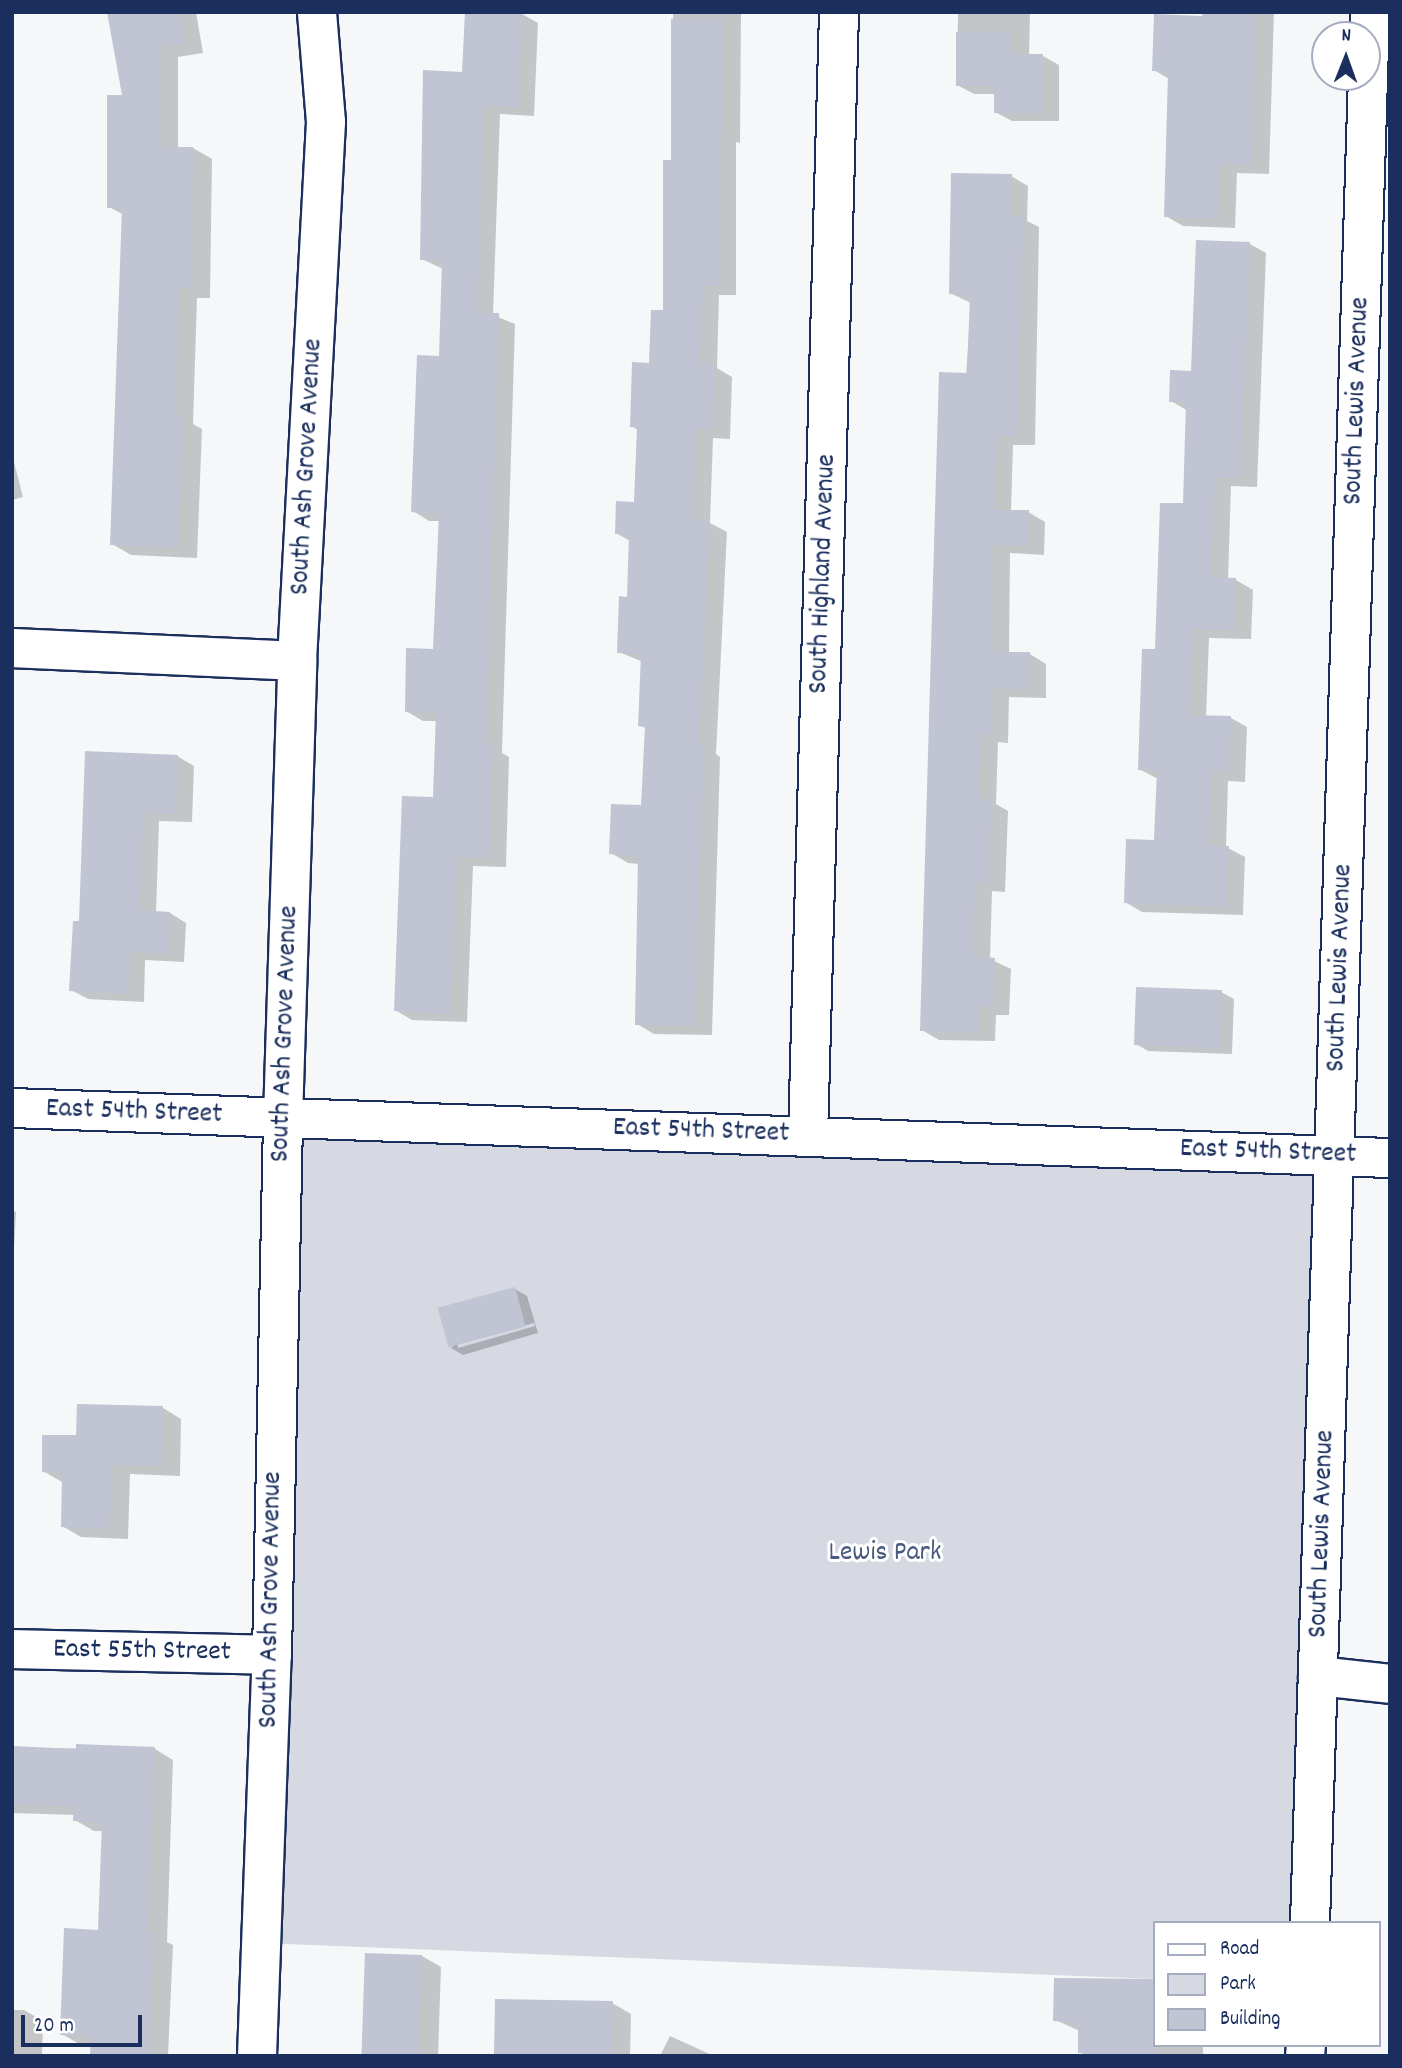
<!DOCTYPE html>
<style>
body{margin:0}
#map{position:relative;width:1402px;height:2068px;overflow:hidden;background:#f6f7f9;font-family:Dekko,sans-serif}
div>[style]{position:absolute}
[style*='--x']{left:calc(var(--x)*1px);top:calc(var(--y)*1px);width:calc(var(--w)*1px);rotate:calc(var(--a)*1deg)}
.green>*{inset:0;background:#d6d9e2}
.shadow>*{inset:0;background:#0003}
.building>*{inset:0;background:#c0c4d3;transform-origin:0 0}
.roads{filter:drop-shadow(2px 0 #1b2f5e) drop-shadow(-2px 0 #1b2f5e) drop-shadow(0 2px #1b2f5e) drop-shadow(0 -2px #1b2f5e)}
.street>*{height:38px;margin:-19px;padding:0 19px;transform-origin:19px;border-radius:19px;background:#fff}
.secondary>*{height:38px;margin:-19px;padding:0 19px;transform-origin:19px;border-radius:19px;background:#fff}
span{translate:-50% -50%;white-space:nowrap;text-align:center;line-height:1.15;-webkit-text-stroke:6px #fff;paint-order:stroke}
.street-label{font-size:28px;color:#1b2f5e}
.park-label{font-size:28px;color:#4a5a7f}
.frame{position:absolute;inset:0;border:14px solid #1b2f5e;pointer-events:none}
.legend{position:absolute;left:1153px;top:1921px;width:228px;height:126px;box-sizing:border-box;background:#fff;border:2px solid #a4acbf;margin:0;padding:9px 12px;list-style:none;font-size:21px;color:#1b2f5e}
.legend li{display:flex;align-items:center;gap:14px;height:35px}
.legend b{width:35px;border:2px solid #a4acbf}
.north{position:absolute;left:1311px;top:21px;width:70px;height:70px;box-sizing:border-box;background:#fff;border:2px solid #a4acbf;border-radius:50%;rotate:1deg;font-size:19px;font-weight:700;line-height:28px;text-align:center;color:#1b2f5e}
.north::after{content:'';display:block;margin:auto;width:24px;height:32px;background:#1b2f5e;clip-path:polygon(50% 0,100% 100%,50% 72%,0 100%)}
.scale{position:absolute;left:21px;top:2015px;width:121px;height:32px;box-sizing:border-box;border:4px solid #1b2f5e;border-top:0;padding-left:9px;font-size:21px;line-height:24px;white-space:nowrap;color:#1b2f5e;-webkit-text-stroke:5px #fff;paint-order:stroke}
</style>
<div id="map">
<div class="green">
<i style="clip-path:polygon(283px 1119px,1335px 1156px,1310px 1923px,1155px 1923px,1155px 1979px,261px 1943px)"></i>
</div>
<div class="shadow">
<i style="clip-path:polygon(109px 12px,196px 12px,203px 53px,178px 57px,178px 149px,193px 148px,212px 159px,210px 298px,197px 298px,193px 424px,202px 429px,197px 558px,131px 555px,112px 544px,124px 215px,109px 207px,124px 96px)"></i>
<i style="clip-path:polygon(498px 12px,522px 14px,538px 23px,534px 116px,500px 114px,493px 315px,515px 324px,502px 753px,509px 757px,506px 867px,473px 866px,467px 1022px,412px 1020px,395px 1010px,435px 799px,438px 721px,423px 721px,406px 711px,435px 651px,440px 521px,429px 521px,413px 511px,441px 357px,443px 269px,422px 259px,464px 74px)"></i>
<i style="clip-path:polygon(673px 12px,741px 12px,740px 143px,736px 142px,736px 295px,719px 295px,717px 368px,732px 377px,730px 439px,713px 438px,710px 523px,727px 532px,716px 754px,720px 757px,712px 1035px,654px 1034px,637px 1024px,639px 864px,628px 863px,611px 853px,643px 807px,647px 729px,640px 725px,643px 662px,619px 652px,629px 599px,630px 541px,616px 533px,635px 504px,638px 430px,631px 426px,665px 312px,673px 162px)"></i>
<i style="clip-path:polygon(958px 12px,1030px 12px,1029px 56px,1043px 56px,1059px 65px,1059px 121px,1012px 121px,995px 112px,995px 94px,974px 94px,957px 85px)"></i>
<i style="clip-path:polygon(1204px 12px,1274px 12px,1269px 174px,1237px 173px,1235px 228px,1183px 226px,1166px 216px,1169px 79px,1154px 70px,1204px 17px)"></i>
<i style="clip-path:polygon(1011px 176px,1028px 186px,1027px 221px,1039px 227px,1035px 445px,1013px 445px,1011px 512px,1028px 512px,1045px 522px,1044px 555px,1010px 553px,1009px 654px,1030px 654px,1046px 664px,1046px 698px,1009px 697px,1008px 743px,998px 742px,996px 804px,1008px 811px,1005px 892px,992px 891px,990px 959px,1011px 969px,1009px 1015px,996px 1015px,995px 1041px,939px 1040px,922px 1030px,971px 303px,950px 293px)"></i>
<i style="clip-path:polygon(1250px 244px,1266px 253px,1257px 487px,1231px 486px,1228px 580px,1236px 580px,1253px 590px,1251px 639px,1209px 638px,1206px 717px,1231px 718px,1247px 727px,1245px 782px,1228px 781px,1226px 847px,1245px 857px,1243px 915px,1142px 912px,1125px 902px,1156px 842px,1158px 779px,1139px 769px,1157px 651px,1185px 505px,1188px 411px,1171px 401px,1192px 373px)"></i>
<i style="clip-path:polygon(12px 454px,23px 497px,12px 500px)"></i>
<i style="clip-path:polygon(87px 753px,177px 756px,194px 766px,192px 822px,159px 821px,156px 913px,170px 913px,186px 923px,184px 962px,145px 960px,144px 1002px,88px 999px,71px 990px,81px 923px)"></i>
<i style="clip-path:polygon(1221px 992px,1234px 999px,1232px 1054px,1148px 1051px,1136px 1044px)"></i>
<i style="clip-path:polygon(12px 1210px,16px 1212px,13px 1267px,12px 1267px)"></i>
<i style="clip-path:polygon(evenodd,515px 1289px,527px 1296px,538px 1333px,463px 1355px,451px 1348px,515px 1289px,534px 1323px,535px 1326px,458px 1348px,458px 1344px,534px 1323px)"></i>
<i style="clip-path:polygon(163px 1408px,181px 1419px,180px 1476px,130px 1474px,128px 1539px,81px 1537px,62px 1526px,62px 1482px,43px 1471px)"></i>
<i style="clip-path:polygon(12px 1748px,155px 1749px,173px 1760px,167px 1942px,173px 1945px,168px 2056px,92px 2056px,92px 2045px,81px 2045px,62px 2034px,100px 1932px,104px 1831px,94px 1831px,75px 1820px,75px 1815px,12px 1813px)"></i>
<i style="clip-path:polygon(422px 1956px,441px 1967px,438px 2056px,363px 2056px)"></i>
<i style="clip-path:polygon(1056px 1980px,1155px 1981px,1155px 2045px,1203px 2045px,1203px 2056px,1086px 2056px,1080px 2052px,1080px 2031px,1055px 2020px)"></i>
<i style="clip-path:polygon(612px 2003px,631px 2014px,630px 2056px,495px 2056px)"></i>
<i style="clip-path:polygon(12px 2010px,24px 2010px,43px 2021px,42px 2056px,12px 2056px)"></i>
<i style="clip-path:polygon(670px 2036px,714px 2056px,660px 2056px)"></i>
</div>
<div class="building">
<i style="clip-path:polygon(107px 12px,180px 12px,185px 43px,160px 47px,160px 147px,193px 147px,192px 288px,179px 288px,175px 416px,184px 416px,178px 548px,110px 545px,122px 208px,107px 208px,107px 95px,122px 95px)"></i>
<i style="clip-path:polygon(465px 12px,522px 12px,518px 107px,484px 106px,477px 313px,499px 313px,486px 745px,493px 745px,490px 858px,457px 857px,451px 1014px,394px 1011px,402px 796px,433px 797px,436px 713px,405px 712px,406px 648px,433px 649px,439px 514px,411px 512px,417px 355px,439px 356px,442px 261px,420px 260px,423px 70px,462px 72px)"></i>
<i style="clip-path:polygon(1203px 12px,1256px 12px,1252px 165px,1220px 164px,1218px 219px,1164px 217px,1168px 72px,1152px 71px,1154px 14px,1202px 16px)"></i>
<i style="clip-path:polygon(671px 19px,724px 19px,723px 134px,719px 134px,719px 286px,703px 286px,700px 364px,716px 365px,713px 430px,696px 429px,693px 521px,710px 521px,699px 745px,704px 746px,695px 1026px,635px 1025px,638px 856px,609px 854px,611px 804px,641px 805px,645px 727px,638px 726px,641px 654px,617px 653px,619px 596px,627px 597px,629px 534px,615px 534px,616px 501px,634px 502px,637px 427px,630px 427px,632px 362px,649px 363px,651px 310px,663px 310px,663px 160px,671px 160px)"></i>
<i style="clip-path:polygon(956px 32px,1011px 32px,1011px 54px,1043px 54px,1043px 113px,994px 113px,994px 86px,956px 86px)"></i>
<i style="clip-path:polygon(951px 173px,1012px 174px,1011px 216px,1023px 216px,1018px 437px,997px 436px,994px 510px,1029px 510px,1028px 546px,993px 545px,991px 612px,993px 652px,1030px 652px,1029px 690px,992px 688px,992px 734px,981px 734px,979px 799px,991px 800px,989px 883px,975px 883px,973px 956px,995px 958px,993px 1006px,980px 1006px,979px 1033px,920px 1031px,939px 372px,967px 373px,970px 295px,949px 294px)"></i>
<i style="clip-path:polygon(1196px 240px,1250px 242px,1241px 478px,1215px 477px,1211px 577px,1236px 578px,1235px 630px,1193px 629px,1190px 715px,1231px 716px,1229px 773px,1212px 772px,1209px 845px,1229px 846px,1227px 907px,1124px 903px,1126px 839px,1154px 840px,1157px 771px,1138px 770px,1142px 649px,1155px 649px,1160px 503px,1183px 503px,1186px 402px,1169px 402px,1170px 370px,1191px 371px)"></i>
<i style="clip-path:polygon(85px 751px,178px 755px,176px 814px,143px 813px,140px 910px,170px 912px,168px 954px,130px 952px,128px 994px,69px 991px,73px 921px,79px 921px)"></i>
<i style="left:1136px;top:987px;width:86px;height:58px;rotate:2deg"></i>
<i style="left:515px;top:1287px;width:41px;height:80px;rotate:75deg"></i>
<i style="clip-path:polygon(77px 1404px,163px 1406px,162px 1466px,111px 1465px,110px 1529px,61px 1527px,62px 1473px,42px 1472px,42px 1435px,76px 1435px)"></i>
<i style="clip-path:polygon(76px 1744px,155px 1747px,148px 1932px,154px 1933px,149px 2056px,90px 2056px,91px 2036px,60px 2035px,64px 1928px,98px 1930px,102px 1822px,73px 1821px,74px 1806px,12px 1804px,12px 1746px,76px 1749px)"></i>
<i style="left:365px;top:1953px;width:57px;height:103px;rotate:2deg"></i>
<i style="clip-path:polygon(1054px 1978px,1155px 1979px,1155px 2056px,1078px 2053px,1078px 2022px,1053px 2021px)"></i>
<i style="left:495px;top:1999px;width:118px;height:57px;rotate:1deg"></i>
</div>
<div class="roads">
<div class="street">
<i style="--x:12;--y:648;--w:285;--a:2.6"></i>
<i style="--x:12;--y:1108;--w:1379;--a:2.08"></i>
<i style="--x:808;--y:1136;--w:1124;--a:-88.42"></i>
<i style="--x:12;--y:1649;--w:260;--a:1.3"></i>
<i style="--x:1318;--y:1676;--w:72;--a:6.3"></i>
<i style="--x:257;--y:2056;--w:401;--a:-87.9"></i>
<i style="--x:272;--y:1655;--w:536;--a:-88.82"></i>
<i style="--x:283;--y:1119;--w:458;--a:-88.2"></i>
<i style="--x:297;--y:661;--w:540;--a:-86.92"></i>
<i style="--x:326;--y:122;--w:110;--a:-94.7"></i>
</div>
<div class="secondary">
<i style="--x:1310;--y:1923;--w:1912;--a:-88.2"></i>
<i style="--x:1305;--y:2056;--w:11;--a:-85"></i>
</div>
</div>
<div class="street-label">
<span style="left:1358px;top:401px;rotate:-88deg">South Lewis Avenue</span>
<span style="left:308px;top:467px;rotate:-87deg">South Ash Grove Avenue</span>
<span style="left:824px;top:574px;rotate:-88deg">South Highland Avenue</span>
<span style="left:1341px;top:968px;rotate:-88deg">South Lewis Avenue</span>
<span style="left:286px;top:1034px;rotate:-88deg">South Ash Grove Avenue</span>
<span style="left:134px;top:1113px;rotate:2deg">East 54th Street</span>
<span style="left:701px;top:1132px;rotate:2deg">East 54th Street</span>
<span style="left:1268px;top:1153px;rotate:2deg">East 54th Street</span>
<span style="left:1323px;top:1534px;rotate:-88deg">South Lewis Avenue</span>
<span style="left:272px;top:1600px;rotate:-89deg">South Ash Grove Avenue</span>
<span style="left:142px;top:1652px;rotate:1deg">East 55th Street</span>
</div>
<div class="park-label">
<span style="left:885px;top:1554px">Lewis Park</span>
</div>
<div class="frame"></div>
<ul class="legend">
<li><b style="height:9px;background:#fff"></b>Road</li>
<li><b style="height:19px;background:#d6d9e2"></b>Park</li>
<li><b style="height:19px;background:#c0c4d3"></b>Building</li>
</ul>
<div class="north">N</div>
<div class="scale">20 m</div>
</div>
